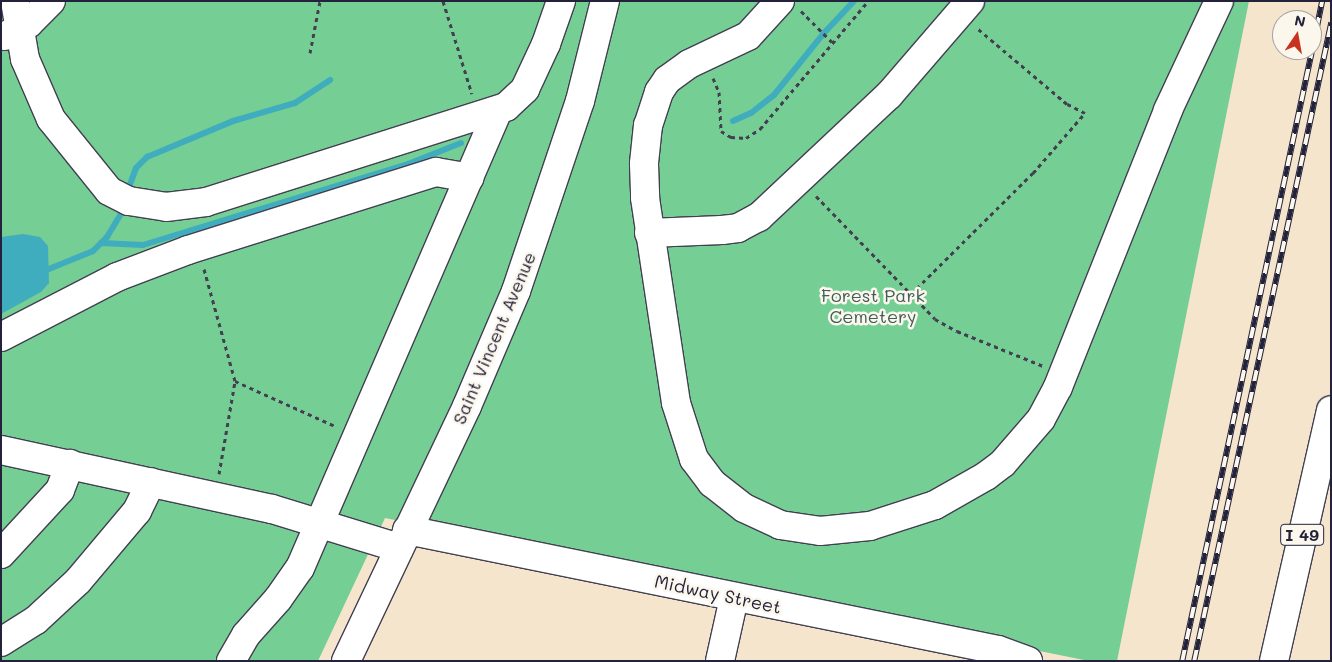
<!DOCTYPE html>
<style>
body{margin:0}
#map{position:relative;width:1332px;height:662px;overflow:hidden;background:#f5e5cd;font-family:Mali,sans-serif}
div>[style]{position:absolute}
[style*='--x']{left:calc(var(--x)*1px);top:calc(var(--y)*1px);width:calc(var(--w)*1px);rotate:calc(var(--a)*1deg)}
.green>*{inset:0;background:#75ce94}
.water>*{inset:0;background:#40adbe}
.stream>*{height:6px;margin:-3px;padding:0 3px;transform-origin:3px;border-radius:3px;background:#40adbe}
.path>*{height:3px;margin-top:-1.5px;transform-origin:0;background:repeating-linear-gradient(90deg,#423f51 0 4px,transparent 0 8px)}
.roads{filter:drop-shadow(1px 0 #423f51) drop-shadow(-1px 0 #423f51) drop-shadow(0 1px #423f51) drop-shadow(0 -1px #423f51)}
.minor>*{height:28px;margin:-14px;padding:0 14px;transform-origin:14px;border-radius:14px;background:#fff}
.highway>*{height:28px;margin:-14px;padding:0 14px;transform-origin:14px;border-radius:14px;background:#fff}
.rail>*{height:5.5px;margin-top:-2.75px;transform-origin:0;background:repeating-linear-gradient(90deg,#fbf7ec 0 11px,#22223b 0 22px);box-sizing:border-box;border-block:1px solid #22223b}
span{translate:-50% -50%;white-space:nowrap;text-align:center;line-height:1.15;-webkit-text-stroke:5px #fbf7ec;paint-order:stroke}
.shield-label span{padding:1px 4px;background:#fbf7ec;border:1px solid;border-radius:4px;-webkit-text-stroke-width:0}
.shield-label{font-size:16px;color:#22223b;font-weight:700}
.park-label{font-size:18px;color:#3f5e5a}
.street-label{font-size:18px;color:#22223b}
.frame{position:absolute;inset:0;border:2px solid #22223b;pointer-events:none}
.north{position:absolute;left:1272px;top:10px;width:50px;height:50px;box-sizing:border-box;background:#fbf7ec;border:1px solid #a4a2a5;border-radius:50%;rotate:12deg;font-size:14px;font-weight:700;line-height:20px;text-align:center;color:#22223b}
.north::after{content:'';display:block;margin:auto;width:18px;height:22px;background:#c8321e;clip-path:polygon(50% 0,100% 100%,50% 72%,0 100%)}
</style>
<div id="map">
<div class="green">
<i style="clip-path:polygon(1px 1px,1249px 1px,1117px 661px,1089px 661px,385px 518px,318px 661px,1px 661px)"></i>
</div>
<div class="water">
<i style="clip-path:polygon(23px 234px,40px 237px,48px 246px,49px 283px,41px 292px,1px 314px,1px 237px)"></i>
</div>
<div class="stream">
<i style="--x:733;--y:121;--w:20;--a:-24"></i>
<i style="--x:751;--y:113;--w:29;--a:-38"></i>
<i style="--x:774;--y:95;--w:80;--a:-51.1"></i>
<i style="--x:824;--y:33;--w:44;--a:-46.8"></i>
<i style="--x:128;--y:190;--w:23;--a:-70"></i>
<i style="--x:136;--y:168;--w:16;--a:-45"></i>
<i style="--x:147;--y:157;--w:93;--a:-22.7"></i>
<i style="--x:233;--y:121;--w:65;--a:-16.2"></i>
<i style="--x:295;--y:103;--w:42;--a:-33.3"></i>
<i style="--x:101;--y:243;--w:42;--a:2.7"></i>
<i style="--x:143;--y:245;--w:277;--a:-17"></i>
<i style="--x:408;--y:164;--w:57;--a:-21.6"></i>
<i style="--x:44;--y:271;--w:53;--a:-22.2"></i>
<i style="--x:93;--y:251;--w:20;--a:-45"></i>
<i style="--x:107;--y:237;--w:31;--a:-59"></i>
</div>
<div class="path">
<i style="--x:443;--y:1;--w:97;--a:72.7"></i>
<i style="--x:801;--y:11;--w:44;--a:45"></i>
<i style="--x:310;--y:53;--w:53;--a:-79.1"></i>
<i style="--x:713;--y:78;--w:15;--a:67"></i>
<i style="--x:719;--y:92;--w:39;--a:87"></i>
<i style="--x:721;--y:131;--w:12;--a:31"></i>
<i style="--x:731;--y:137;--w:15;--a:4"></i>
<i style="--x:746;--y:138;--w:17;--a:-33"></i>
<i style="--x:760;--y:129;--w:167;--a:-49.8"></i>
<i style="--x:816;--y:196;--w:171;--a:45.9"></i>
<i style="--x:935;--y:319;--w:25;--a:29"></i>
<i style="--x:957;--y:331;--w:93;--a:22.1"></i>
<i style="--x:204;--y:269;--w:116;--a:74.5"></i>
<i style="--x:235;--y:381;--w:110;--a:24.2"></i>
<i style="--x:911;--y:294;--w:172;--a:-44.8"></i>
<i style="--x:1033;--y:173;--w:79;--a:-49.1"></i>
<i style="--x:1085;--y:113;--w:20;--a:-153"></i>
<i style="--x:1067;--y:104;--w:118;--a:-139.8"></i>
<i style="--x:219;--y:474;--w:94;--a:-80.2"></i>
</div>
<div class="roads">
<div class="minor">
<i style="--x:15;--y:1;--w:59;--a:80.2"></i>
<i style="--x:25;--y:59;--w:65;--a:66.6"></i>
<i style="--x:51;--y:119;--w:92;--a:51.1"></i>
<i style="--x:109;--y:191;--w:22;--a:27"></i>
<i style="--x:129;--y:201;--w:37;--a:9"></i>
<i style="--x:166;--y:207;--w:40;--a:-7.1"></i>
<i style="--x:206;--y:202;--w:315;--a:-17.6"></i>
<i style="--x:506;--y:107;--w:26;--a:-43"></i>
<i style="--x:525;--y:89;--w:50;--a:-65"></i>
<i style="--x:546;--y:44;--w:46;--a:-70.8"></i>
<i style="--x:780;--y:1;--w:47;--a:132.4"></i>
<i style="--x:748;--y:36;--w:65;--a:154.6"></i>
<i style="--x:689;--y:64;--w:27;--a:144"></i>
<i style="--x:667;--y:80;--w:14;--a:124"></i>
<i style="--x:659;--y:92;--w:35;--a:108"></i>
<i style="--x:648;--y:125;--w:39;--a:96"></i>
<i style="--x:644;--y:164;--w:34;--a:88"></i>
<i style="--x:645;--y:198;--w:207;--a:81.4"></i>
<i style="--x:676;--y:403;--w:59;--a:72.2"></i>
<i style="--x:694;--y:459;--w:30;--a:53"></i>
<i style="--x:712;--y:483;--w:41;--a:38"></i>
<i style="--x:744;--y:508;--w:40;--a:25"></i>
<i style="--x:780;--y:525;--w:40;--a:8.5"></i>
<i style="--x:820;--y:531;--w:50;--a:-5.7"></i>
<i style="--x:870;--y:526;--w:68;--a:-17.9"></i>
<i style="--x:935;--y:505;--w:59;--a:-29.6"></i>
<i style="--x:986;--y:476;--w:21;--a:-37"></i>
<i style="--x:1003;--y:463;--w:58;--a:-49.2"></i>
<i style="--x:1041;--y:419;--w:36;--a:-62"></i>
<i style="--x:1058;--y:387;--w:298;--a:-68.3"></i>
<i style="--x:1168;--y:110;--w:120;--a:-64.9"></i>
<i style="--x:5;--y:36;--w:27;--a:-28"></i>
<i style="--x:29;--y:23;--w:31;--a:-45"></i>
<i style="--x:649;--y:233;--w:73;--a:-2.4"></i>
<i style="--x:722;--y:230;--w:16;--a:-7"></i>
<i style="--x:738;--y:228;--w:24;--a:-28"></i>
<i style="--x:759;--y:217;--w:178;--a:-43.2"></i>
<i style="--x:889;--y:95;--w:124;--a:-49.2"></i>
<i style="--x:1;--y:337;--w:131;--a:-27.3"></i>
<i style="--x:117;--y:277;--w:76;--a:-20.8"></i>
<i style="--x:188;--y:250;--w:260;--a:-17.5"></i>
<i style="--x:436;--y:172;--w:34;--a:10"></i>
<i style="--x:1;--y:450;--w:277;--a:12.3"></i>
<i style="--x:272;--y:509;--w:133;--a:17.1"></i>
<i style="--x:407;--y:530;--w:603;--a:11.48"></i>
<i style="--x:998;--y:650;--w:32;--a:20"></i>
<i style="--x:1;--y:554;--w:87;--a:-47.3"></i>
<i style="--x:60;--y:490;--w:28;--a:-69"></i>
<i style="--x:1;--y:642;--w:41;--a:-32.2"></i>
<i style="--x:36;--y:620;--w:57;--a:-42.9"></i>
<i style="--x:78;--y:581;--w:92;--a:-49.9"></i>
<i style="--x:137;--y:511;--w:32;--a:-64"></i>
<i style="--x:231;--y:661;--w:30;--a:-60"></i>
<i style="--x:246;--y:635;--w:48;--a:-48.4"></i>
<i style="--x:278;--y:599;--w:38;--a:-55"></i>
<i style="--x:300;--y:568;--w:499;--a:-66.6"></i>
<i style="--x:346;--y:661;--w:282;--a:-64.6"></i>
<i style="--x:467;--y:406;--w:125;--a:-66.9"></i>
<i style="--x:516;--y:291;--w:200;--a:-71.4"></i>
<i style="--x:580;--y:101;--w:103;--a:-76"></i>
<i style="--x:720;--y:661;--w:65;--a:-77.5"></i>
</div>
<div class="highway">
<i style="--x:1274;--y:661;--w:257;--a:-77.2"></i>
</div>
</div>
<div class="rail">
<i style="--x:1312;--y:50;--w:50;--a:-78.5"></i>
<i style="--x:1182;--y:661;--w:625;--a:-77.99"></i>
<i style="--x:1194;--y:661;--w:653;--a:-77.88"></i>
</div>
<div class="shield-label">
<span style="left:1302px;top:535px">I 49</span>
</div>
<div class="park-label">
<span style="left:873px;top:306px">Forest Park<br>Cemetery</span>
</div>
<div class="street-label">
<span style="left:494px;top:338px;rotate:-67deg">Saint Vincent Avenue</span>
<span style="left:718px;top:594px;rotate:12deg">Midway Street</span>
</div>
<div class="frame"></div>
<div class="north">N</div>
</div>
